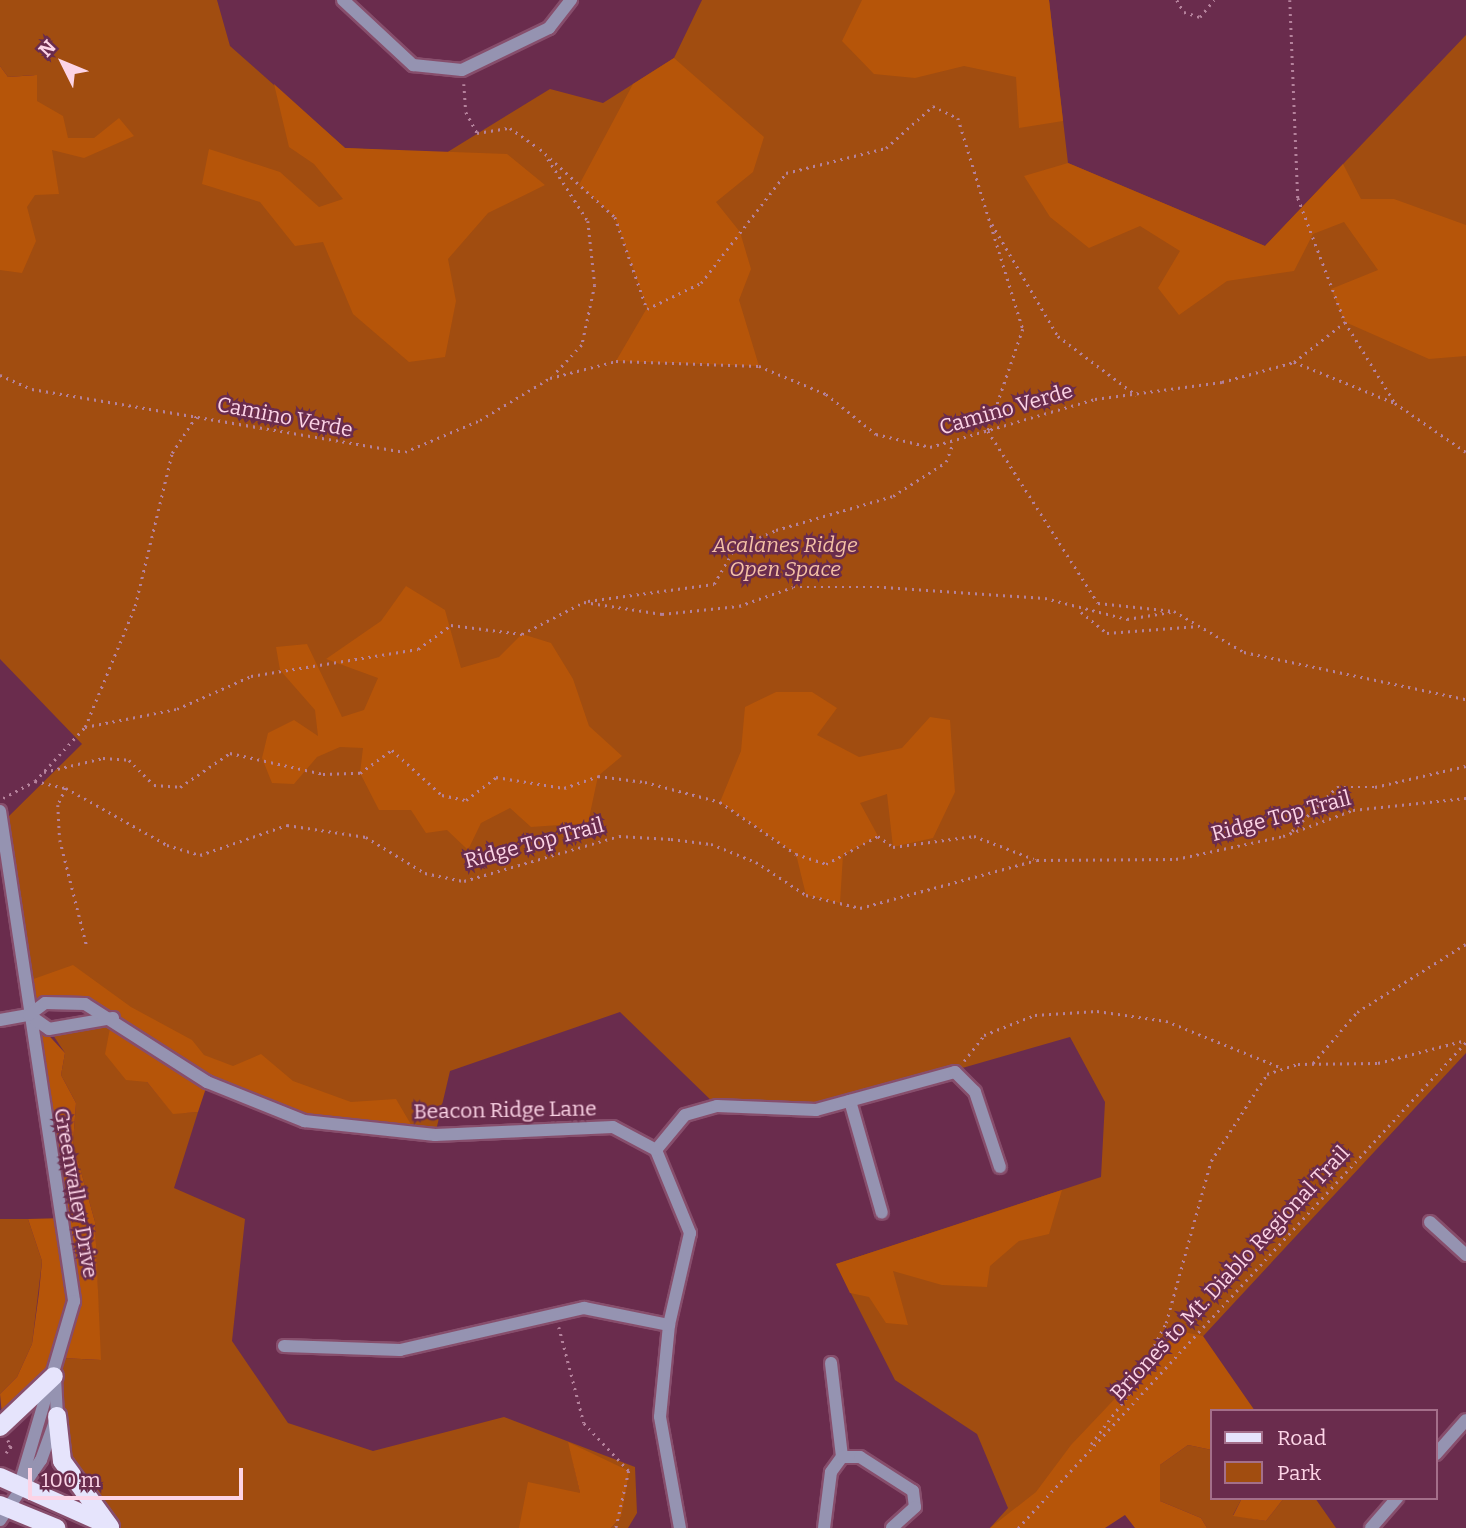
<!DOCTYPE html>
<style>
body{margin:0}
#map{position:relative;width:1466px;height:1528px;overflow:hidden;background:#6a2c4d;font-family:Bitter,serif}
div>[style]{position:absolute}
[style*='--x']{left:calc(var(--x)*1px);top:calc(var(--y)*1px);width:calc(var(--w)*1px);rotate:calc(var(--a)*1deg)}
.green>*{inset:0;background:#a14d10}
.forest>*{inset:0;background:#b65509}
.path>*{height:2.5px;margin-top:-1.25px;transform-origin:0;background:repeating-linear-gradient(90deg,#b5829c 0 2px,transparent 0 7px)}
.roads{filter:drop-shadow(2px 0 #874e6c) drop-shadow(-2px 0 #874e6c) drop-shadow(0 2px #874e6c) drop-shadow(0 -2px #874e6c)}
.minor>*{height:12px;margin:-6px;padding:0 6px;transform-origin:6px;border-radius:6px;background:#9593b1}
.major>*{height:18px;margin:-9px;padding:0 9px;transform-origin:9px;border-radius:9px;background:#e6e4fc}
span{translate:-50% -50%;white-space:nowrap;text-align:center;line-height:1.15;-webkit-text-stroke:5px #6a2c4d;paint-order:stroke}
.street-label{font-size:21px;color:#fcd4e6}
.park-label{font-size:21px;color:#f4c1a5;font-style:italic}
.legend{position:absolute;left:1210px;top:1409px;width:228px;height:91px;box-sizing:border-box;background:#6a2c4d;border:2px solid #a46f8a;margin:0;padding:9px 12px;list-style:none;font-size:21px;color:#fcd4e6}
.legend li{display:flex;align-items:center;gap:14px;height:35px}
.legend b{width:35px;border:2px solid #a46f8a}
.north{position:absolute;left:28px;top:28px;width:70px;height:70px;-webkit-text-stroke:5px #6a2c4d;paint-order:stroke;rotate:313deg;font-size:19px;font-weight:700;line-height:28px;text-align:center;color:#fcd4e6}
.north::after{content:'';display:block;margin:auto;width:24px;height:32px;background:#fcd4e6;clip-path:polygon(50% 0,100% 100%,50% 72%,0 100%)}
.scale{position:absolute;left:28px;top:1468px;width:215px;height:32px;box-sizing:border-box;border:4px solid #fcd4e6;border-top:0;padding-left:9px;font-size:21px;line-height:24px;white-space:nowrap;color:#fcd4e6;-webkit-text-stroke:5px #6a2c4d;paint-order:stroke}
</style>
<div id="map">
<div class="green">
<i style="clip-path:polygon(0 0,217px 0,230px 46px,345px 148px,446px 153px,550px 89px,603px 103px,674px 58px,702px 0,1049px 0,1068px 163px,1265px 246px,1466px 35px,1466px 1053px,1025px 1528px,990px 1528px,1008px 1508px,977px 1434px,895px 1380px,836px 1264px,1101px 1177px,1105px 1102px,1070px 1037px,816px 1110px,717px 1106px,620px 1012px,450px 1071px,435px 1135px,207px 1082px,147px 1082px,173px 1113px,198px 1112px,174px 1188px,245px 1219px,232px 1341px,288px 1423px,373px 1451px,504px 1417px,635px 1467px,637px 1513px,628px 1528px,611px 1528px,621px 1517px,569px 1443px,588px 1528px,111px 1528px,69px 1473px,54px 1376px,62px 1358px,100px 1360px,95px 1222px,73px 1143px,76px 1103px,61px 1075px,65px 1053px,49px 1029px,111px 1019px,66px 1002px,29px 1014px,5px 820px,82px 744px,0 659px,0 114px,35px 75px,8px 77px,0 66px)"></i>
<i style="clip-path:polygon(0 1219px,28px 1219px,42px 1261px,32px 1344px,17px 1377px,0 1394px)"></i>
<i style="clip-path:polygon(1188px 1445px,1212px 1450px,1212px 1498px,1242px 1498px,1233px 1515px,1266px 1521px,1284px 1498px,1315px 1498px,1336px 1528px,1207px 1528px,1201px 1518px,1160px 1501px,1160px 1465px)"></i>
</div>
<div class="forest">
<i style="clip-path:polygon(862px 0,1049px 0,1063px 121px,1019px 128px,1016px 77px,964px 66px,915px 78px,874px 74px,842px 41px)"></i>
<i style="clip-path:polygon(674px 58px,764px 137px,753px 172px,716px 202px,740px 232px,751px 269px,739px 300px,759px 366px,616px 361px,647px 308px,615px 217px,579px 185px,633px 84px)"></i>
<i style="clip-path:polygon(0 66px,8px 77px,37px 75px,37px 101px,63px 116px,68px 138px,94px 138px,119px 118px,134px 136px,84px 158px,52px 150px,59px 194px,35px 195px,27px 207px,36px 241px,22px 273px,0 270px)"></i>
<i style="clip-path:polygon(274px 84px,345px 148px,507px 154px,545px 185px,488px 213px,448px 259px,456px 301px,445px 357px,409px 362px,353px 314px,323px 242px,295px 246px,260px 202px,202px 184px,209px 149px,280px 172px,319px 207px,343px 199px,314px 164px,289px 147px)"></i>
<i style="clip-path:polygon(1068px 163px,1265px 246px,1343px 164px,1361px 199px,1394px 199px,1466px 225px,1466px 356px,1429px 359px,1345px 322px,1331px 289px,1378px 270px,1344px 222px,1313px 234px,1294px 271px,1227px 281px,1179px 315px,1158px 288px,1180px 251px,1140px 226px,1089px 248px,1050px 217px,1024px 176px)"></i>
<i style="clip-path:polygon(406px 586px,445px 610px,461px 668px,499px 657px,522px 634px,551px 643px,573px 679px,589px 726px,622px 756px,598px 776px,588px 823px,531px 827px,510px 808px,481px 823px,468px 850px,447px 830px,426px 833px,411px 810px,379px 810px,360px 773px,363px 748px,340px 747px,317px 757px,294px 784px,272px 783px,262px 758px,268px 733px,294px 720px,318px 736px,315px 710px,280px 670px,276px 647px,307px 644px,342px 717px,364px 710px,378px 678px,326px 659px,381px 621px)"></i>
<i style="clip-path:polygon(776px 692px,812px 692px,837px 708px,817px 735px,859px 757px,902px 748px,930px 717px,950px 720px,955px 792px,933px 838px,893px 847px,887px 794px,860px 803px,878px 836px,843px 855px,840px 903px,806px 895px,796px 854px,720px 802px,741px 751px,745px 707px)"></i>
<i style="clip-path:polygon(73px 965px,131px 1007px,192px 1040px,204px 1055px,233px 1066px,261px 1054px,293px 1081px,351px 1102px,396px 1099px,416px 1133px,304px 1121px,208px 1082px,198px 1112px,173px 1114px,147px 1082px,126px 1080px,105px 1054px,112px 1018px,66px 1002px,45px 1003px,29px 1014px,65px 1053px,61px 1075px,76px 1103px,73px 1143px,95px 1222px,101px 1360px,62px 1358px,35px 1401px,3px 1426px,0 1394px,17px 1377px,32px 1344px,39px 1293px,42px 1261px,28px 1219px,65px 1218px,39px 1096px,25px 982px)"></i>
<i style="clip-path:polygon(1062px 1190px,1049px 1234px,1019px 1241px,990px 1266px,987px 1287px,942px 1285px,893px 1271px,908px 1325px,886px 1323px,869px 1297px,850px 1293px,836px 1264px)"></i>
<i style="clip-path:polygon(1179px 1331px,1203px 1336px,1255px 1411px,1212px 1411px,1212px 1450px,1188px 1445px,1160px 1465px,1160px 1501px,1201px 1518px,1207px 1528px,1135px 1528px,1125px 1515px,1105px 1528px,990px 1528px,1036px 1492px,1071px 1445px)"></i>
<i style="clip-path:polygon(568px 1442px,629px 1471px,621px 1517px,611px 1528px,519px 1528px,528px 1482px,580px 1493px)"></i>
<i style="clip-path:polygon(1242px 1498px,1284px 1498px,1266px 1521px,1233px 1516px)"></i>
</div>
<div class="path">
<i style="--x:1177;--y:0;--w:14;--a:60"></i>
<i style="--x:1184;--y:12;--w:17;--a:17"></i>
<i style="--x:1200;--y:17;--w:22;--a:-51"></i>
<i style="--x:1290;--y:0;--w:198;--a:87.7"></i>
<i style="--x:1298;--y:198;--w:133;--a:69.2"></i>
<i style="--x:1345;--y:322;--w:95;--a:58.3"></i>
<i style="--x:464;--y:84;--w:28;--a:86"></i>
<i style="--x:466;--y:112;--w:24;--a:62"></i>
<i style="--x:477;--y:133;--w:33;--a:-9"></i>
<i style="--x:510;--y:128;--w:35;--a:35"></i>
<i style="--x:540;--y:149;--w:101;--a:42.2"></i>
<i style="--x:615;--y:217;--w:97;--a:70.8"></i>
<i style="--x:647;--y:309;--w:60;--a:-25.7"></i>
<i style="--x:701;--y:283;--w:139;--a:-52.3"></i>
<i style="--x:786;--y:173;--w:103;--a:-14"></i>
<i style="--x:886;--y:148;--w:63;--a:-41.8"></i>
<i style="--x:933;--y:106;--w:28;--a:26"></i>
<i style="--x:958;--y:118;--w:221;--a:72.9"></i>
<i style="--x:1023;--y:329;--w:108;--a:108.9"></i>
<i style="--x:988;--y:431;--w:204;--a:57.4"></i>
<i style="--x:1098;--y:603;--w:76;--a:6"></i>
<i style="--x:1174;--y:611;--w:81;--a:30.4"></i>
<i style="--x:1244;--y:652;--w:227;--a:12"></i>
<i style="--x:548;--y:159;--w:74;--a:57.2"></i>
<i style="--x:588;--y:221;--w:64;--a:83.8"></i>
<i style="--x:595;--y:285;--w:61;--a:102.2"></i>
<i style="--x:582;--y:345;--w:42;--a:133.1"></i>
<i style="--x:992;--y:224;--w:130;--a:59.5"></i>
<i style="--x:1058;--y:336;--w:98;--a:37.1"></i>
<i style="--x:1294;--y:362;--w:65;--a:-38.1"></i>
<i style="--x:0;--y:375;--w:35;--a:24"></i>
<i style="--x:32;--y:389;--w:378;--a:9.6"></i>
<i style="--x:405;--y:452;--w:82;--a:-23.1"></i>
<i style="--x:480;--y:420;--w:82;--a:-31"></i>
<i style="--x:550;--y:378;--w:68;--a:-14.4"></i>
<i style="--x:616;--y:361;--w:143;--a:2"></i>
<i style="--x:759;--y:366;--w:73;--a:22.7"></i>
<i style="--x:826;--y:394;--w:64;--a:38.7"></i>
<i style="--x:876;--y:434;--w:56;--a:13.5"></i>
<i style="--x:930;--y:447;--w:172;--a:-16.2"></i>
<i style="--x:1095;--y:399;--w:128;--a:-7.6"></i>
<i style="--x:1222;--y:382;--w:75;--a:-15.5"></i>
<i style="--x:1294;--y:362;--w:109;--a:22.1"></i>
<i style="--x:1395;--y:403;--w:86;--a:34.6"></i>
<i style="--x:588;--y:601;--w:127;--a:-7.7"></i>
<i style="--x:714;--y:584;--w:40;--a:-60.3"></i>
<i style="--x:734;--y:549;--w:46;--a:-24.3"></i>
<i style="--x:776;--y:530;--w:122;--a:-16.2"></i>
<i style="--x:893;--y:496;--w:63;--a:-32.7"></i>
<i style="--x:946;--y:462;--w:20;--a:-70"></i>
<i style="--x:1081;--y:612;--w:33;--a:39"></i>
<i style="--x:1107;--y:633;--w:92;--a:-4.4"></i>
<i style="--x:85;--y:727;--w:94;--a:-11.1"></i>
<i style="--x:177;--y:709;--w:81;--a:-24"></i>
<i style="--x:251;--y:676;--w:169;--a:-9.2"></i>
<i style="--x:418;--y:649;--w:41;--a:-36"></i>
<i style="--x:451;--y:625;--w:72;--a:7.2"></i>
<i style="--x:522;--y:634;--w:70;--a:-27.3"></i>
<i style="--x:584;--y:602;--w:79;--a:8.7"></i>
<i style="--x:662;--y:614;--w:77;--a:-5.9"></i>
<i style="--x:739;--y:606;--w:57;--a:-19.4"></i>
<i style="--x:793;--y:587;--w:91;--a:0"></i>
<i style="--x:884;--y:587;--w:161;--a:3.9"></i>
<i style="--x:1045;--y:598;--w:85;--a:14.4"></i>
<i style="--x:1127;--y:619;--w:44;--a:-9.2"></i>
<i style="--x:44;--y:772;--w:61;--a:-13.3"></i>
<i style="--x:103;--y:758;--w:26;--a:4"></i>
<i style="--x:129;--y:760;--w:35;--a:45"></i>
<i style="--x:154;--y:785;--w:26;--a:4"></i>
<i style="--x:180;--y:787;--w:60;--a:-34.2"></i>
<i style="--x:230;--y:753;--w:95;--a:12.7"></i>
<i style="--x:323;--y:774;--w:37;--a:-2"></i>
<i style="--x:360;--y:773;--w:39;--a:-36"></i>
<i style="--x:392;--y:750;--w:67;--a:42"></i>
<i style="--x:442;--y:795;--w:25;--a:12"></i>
<i style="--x:466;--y:800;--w:38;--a:-37"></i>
<i style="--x:496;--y:777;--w:69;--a:9.2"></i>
<i style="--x:564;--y:788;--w:36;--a:-19"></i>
<i style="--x:598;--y:776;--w:47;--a:7.3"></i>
<i style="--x:645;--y:782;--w:78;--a:14.9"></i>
<i style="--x:720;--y:802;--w:92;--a:34.4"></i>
<i style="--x:796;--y:854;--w:32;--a:18"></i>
<i style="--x:826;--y:864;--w:59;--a:-28.3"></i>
<i style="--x:878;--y:836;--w:19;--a:36"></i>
<i style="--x:893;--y:847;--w:82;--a:-7.7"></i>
<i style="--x:974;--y:836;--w:64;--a:21"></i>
<i style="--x:35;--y:781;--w:32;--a:13"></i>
<i style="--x:66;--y:788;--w:116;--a:29.4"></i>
<i style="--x:167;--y:845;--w:34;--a:17"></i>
<i style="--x:200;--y:855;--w:92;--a:-19"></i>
<i style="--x:287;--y:825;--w:80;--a:8.6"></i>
<i style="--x:366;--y:837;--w:69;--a:31.4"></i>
<i style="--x:425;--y:873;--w:40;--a:12"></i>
<i style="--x:464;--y:881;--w:161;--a:-16.2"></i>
<i style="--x:619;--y:836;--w:52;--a:3.3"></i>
<i style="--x:671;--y:839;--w:40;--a:7.1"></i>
<i style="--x:711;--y:844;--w:48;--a:21.8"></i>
<i style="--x:756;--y:862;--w:60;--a:33.4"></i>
<i style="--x:806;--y:895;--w:56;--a:13.5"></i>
<i style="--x:860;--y:908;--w:183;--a:-15.2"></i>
<i style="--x:1037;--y:860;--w:139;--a:-0.4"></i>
<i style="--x:1176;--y:859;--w:109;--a:-12.1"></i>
<i style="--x:1283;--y:836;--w:75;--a:-20.4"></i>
<i style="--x:1353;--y:810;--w:114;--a:-6.1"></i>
<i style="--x:66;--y:788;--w:19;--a:115"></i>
<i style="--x:58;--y:805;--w:35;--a:87"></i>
<i style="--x:60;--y:840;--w:110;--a:75.8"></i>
<i style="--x:3;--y:798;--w:36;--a:-28"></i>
<i style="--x:35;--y:781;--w:74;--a:-47.2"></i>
<i style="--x:85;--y:727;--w:131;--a:-67.5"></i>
<i style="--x:135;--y:606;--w:157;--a:-76.4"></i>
<i style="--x:172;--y:453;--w:45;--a:-56.7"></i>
<i style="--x:1292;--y:831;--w:63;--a:-44.4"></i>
<i style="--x:1337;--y:787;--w:38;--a:0"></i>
<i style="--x:1375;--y:787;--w:93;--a:-13"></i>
<i style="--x:964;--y:1061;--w:33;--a:-52"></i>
<i style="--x:984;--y:1035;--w:55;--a:-21.4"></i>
<i style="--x:1035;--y:1015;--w:62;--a:-3.7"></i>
<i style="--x:1097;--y:1011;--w:70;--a:8.2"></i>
<i style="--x:1166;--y:1021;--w:123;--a:22"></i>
<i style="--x:1313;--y:1063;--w:67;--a:-49.2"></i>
<i style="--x:1357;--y:1012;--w:128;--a:-32"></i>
<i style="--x:559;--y:1327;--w:99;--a:75.4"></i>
<i style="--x:584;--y:1423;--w:66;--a:46.8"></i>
<i style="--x:629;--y:1471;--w:58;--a:102.8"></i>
<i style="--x:8;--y:1440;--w:11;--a:68"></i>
<i style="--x:1091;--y:1444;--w:61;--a:-52.9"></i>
<i style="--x:1128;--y:1395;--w:81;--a:-62.2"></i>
<i style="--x:1166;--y:1323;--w:168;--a:-74.5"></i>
<i style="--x:1211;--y:1161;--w:103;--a:-57.2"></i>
<i style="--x:1267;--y:1074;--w:33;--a:-18"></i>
<i style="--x:1298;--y:1064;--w:80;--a:-0.7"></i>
<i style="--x:1378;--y:1063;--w:91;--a:-14.6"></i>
<i style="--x:6;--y:1453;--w:9;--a:-63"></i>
<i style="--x:1018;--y:1528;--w:661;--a:-47.33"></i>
</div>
<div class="roads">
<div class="minor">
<i style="--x:343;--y:0;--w:96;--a:42.9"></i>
<i style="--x:413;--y:65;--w:49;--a:5.8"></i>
<i style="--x:462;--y:70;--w:97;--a:-25.8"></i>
<i style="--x:549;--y:28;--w:36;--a:-52"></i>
<i style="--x:0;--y:811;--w:496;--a:81.4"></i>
<i style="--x:74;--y:1301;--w:191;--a:106.4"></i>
<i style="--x:29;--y:1015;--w:24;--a:35"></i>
<i style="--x:49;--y:1029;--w:65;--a:-9.8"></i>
<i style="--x:0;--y:1020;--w:29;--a:-10"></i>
<i style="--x:29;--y:1015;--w:20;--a:-37"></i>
<i style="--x:45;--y:1003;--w:40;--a:1.4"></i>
<i style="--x:85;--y:1004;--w:145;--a:32.6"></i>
<i style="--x:207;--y:1082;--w:105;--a:21.9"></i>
<i style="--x:304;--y:1121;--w:132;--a:6.1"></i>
<i style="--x:435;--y:1135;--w:178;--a:-2.6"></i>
<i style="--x:613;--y:1127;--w:49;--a:28.1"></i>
<i style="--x:656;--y:1150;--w:90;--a:67.7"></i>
<i style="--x:690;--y:1233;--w:94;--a:102.9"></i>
<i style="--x:669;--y:1325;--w:92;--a:95.6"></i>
<i style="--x:660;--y:1417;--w:113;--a:79.8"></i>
<i style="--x:850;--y:1101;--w:116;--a:74.1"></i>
<i style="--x:656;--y:1150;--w:45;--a:-50.4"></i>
<i style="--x:685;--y:1115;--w:33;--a:-16"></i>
<i style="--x:717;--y:1106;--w:99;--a:2.3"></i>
<i style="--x:816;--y:1110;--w:144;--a:-15.3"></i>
<i style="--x:955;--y:1072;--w:28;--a:45"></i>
<i style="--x:975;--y:1092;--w:79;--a:71.6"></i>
<i style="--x:1430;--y:1222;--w:49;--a:42.5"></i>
<i style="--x:284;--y:1346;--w:116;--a:2"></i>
<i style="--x:400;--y:1350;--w:189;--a:-12.9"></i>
<i style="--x:584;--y:1308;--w:87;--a:11.3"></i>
<i style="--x:831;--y:1363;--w:95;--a:83.3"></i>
<i style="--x:1436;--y:1454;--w:45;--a:-48.6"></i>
<i style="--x:0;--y:1520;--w:73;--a:-55.7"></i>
<i style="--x:41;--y:1460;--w:47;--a:-70"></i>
<i style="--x:57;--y:1416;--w:36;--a:-93"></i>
<i style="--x:824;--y:1528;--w:56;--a:-82.9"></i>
<i style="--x:831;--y:1472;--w:19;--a:-54"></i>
<i style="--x:842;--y:1457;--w:18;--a:0"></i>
<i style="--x:860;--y:1457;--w:63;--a:32.7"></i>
<i style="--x:913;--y:1491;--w:16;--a:83"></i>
<i style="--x:915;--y:1507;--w:31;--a:138"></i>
<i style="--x:1371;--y:1528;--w:40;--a:-49"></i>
</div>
<div class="major">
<i style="--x:57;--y:1416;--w:45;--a:83.7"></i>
<i style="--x:62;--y:1461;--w:82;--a:54"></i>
<i style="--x:0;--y:1427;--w:74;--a:-43.4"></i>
<i style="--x:0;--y:1477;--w:108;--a:24"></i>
<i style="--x:0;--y:1505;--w:61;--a:22.3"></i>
</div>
</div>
<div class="street-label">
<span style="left:1006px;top:409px;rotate:-16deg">Camino Verde</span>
<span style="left:285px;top:417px;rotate:11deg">Camino Verde</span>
<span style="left:1281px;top:816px;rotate:-15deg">Ridge Top Trail</span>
<span style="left:534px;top:843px;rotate:-15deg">Ridge Top Trail</span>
<span style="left:505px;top:1110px;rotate:-1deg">Beacon Ridge Lane</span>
<span style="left:76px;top:1193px;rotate:80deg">Greenvalley Drive</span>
<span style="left:1230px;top:1273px;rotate:-47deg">Briones to Mt. Diablo Regional Trail</span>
</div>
<div class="park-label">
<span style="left:785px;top:557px">Acalanes Ridge<br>Open Space</span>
</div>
<ul class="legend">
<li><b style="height:9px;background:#e6e4fc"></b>Road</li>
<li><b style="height:19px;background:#a14d10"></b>Park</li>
</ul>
<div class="north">N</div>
<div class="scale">100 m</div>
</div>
